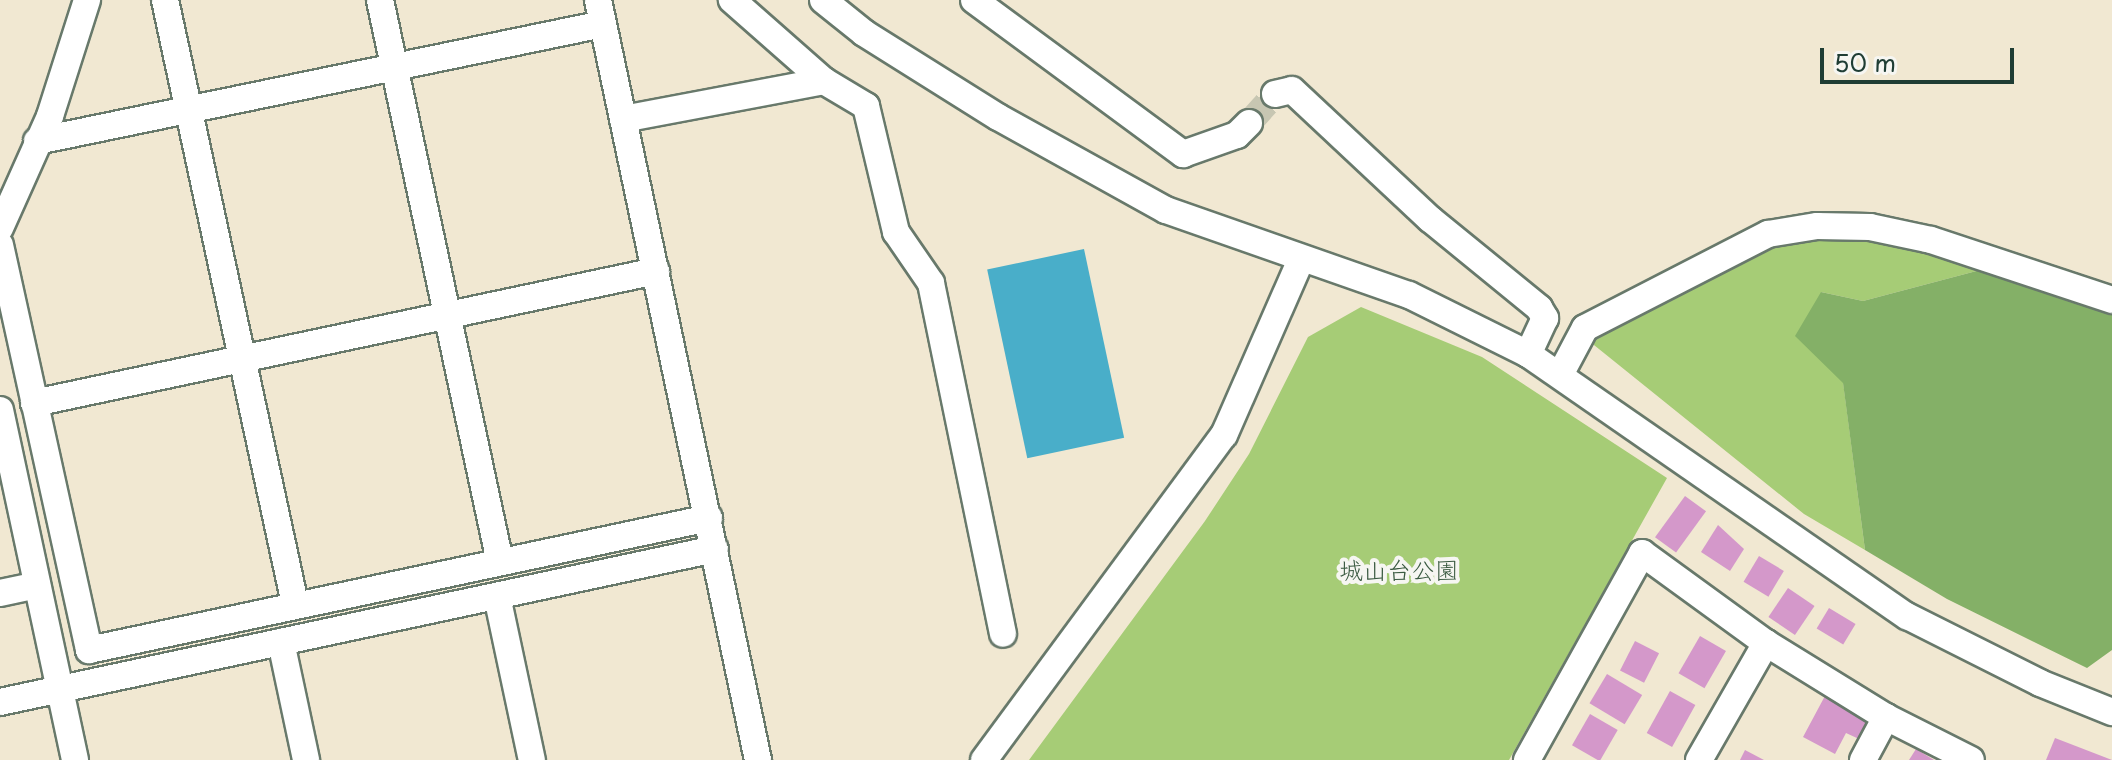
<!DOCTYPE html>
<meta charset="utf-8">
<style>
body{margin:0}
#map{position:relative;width:2112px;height:760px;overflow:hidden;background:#f1e8d2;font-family:"Playpen Sans","Klee One",sans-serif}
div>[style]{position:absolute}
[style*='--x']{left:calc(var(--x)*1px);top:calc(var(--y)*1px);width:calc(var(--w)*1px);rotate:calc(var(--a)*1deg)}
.green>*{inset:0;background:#a6cc76}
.forest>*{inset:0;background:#84b067}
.water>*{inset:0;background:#49aec9;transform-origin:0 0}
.building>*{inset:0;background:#d498ca;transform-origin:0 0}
.minor-tunnel>*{height:26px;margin-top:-13px;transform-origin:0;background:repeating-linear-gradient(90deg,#c7c6b2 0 26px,transparent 0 39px)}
.roads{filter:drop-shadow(2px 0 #68796b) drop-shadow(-2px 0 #68796b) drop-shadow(0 2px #68796b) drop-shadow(0 -2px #68796b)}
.minor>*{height:26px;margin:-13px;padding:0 13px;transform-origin:13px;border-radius:13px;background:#fff}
span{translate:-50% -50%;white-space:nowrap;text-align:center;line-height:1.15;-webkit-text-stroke:8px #f6f6f2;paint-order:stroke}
.park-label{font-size:24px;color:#3a5a41}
.scale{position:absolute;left:1820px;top:48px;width:194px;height:36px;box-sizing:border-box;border:4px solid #1f3d34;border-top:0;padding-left:10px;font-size:24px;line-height:28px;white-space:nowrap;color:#1f3d34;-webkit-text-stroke:6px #f6f6f2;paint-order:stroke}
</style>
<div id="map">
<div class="green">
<i style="clip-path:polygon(1883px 235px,1984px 269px,1863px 301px,1821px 292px,1843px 382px,1865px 550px,1804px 514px,1589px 341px,1772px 238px)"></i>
<i style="clip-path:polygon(1361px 307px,1482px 357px,1667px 478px,1509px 760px,1029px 760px,1205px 521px,1249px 454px,1308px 337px)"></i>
</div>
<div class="forest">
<i style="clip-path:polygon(1984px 269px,2112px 306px,2112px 650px,2087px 668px,1947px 599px,1865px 550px,1843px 383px,1795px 336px,1821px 292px,1863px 301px)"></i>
</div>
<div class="water">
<i style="left:1084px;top:249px;width:193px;height:99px;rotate:78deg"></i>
</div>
<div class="building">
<i style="left:1685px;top:496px;width:26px;height:51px;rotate:36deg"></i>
<i style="clip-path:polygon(1718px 525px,1744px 549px,1730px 571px,1701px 552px)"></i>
<i style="left:1759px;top:556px;width:29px;height:30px;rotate:31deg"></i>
<i style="left:1788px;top:588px;width:32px;height:35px;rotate:34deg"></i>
<i style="left:1829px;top:608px;width:31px;height:24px;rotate:31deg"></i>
<i style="left:1700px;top:636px;width:30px;height:43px;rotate:30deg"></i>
<i style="left:1635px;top:641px;width:27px;height:33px;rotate:27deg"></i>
<i style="left:1607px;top:674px;width:41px;height:34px;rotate:31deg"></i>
<i style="left:1670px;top:691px;width:29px;height:48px;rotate:29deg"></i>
<i style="clip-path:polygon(1826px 694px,1870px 718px,1859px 739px,1846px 733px,1835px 754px,1803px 737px)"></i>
<i style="left:1590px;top:714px;width:32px;height:36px;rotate:30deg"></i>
<i style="clip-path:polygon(2055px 738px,2112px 760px,2046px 760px)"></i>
<i style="clip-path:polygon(1916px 749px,1934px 760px,1909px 760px)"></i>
<i style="clip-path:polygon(1745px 750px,1764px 760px,1740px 760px)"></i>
</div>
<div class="minor-tunnel">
<i style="--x:1249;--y:123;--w:39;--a:-48"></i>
</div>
<div class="roads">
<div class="minor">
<i style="--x:165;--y:0;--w:618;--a:77.85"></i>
<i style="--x:380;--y:0;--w:575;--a:77.95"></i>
<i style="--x:598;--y:0;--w:777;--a:78.11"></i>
<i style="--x:823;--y:0;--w:53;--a:38.8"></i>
<i style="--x:864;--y:33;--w:158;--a:32.1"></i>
<i style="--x:998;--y:117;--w:192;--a:29"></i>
<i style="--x:1166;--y:210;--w:257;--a:19.3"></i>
<i style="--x:1409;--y:295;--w:133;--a:26.4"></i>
<i style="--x:1528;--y:354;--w:461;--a:34.7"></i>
<i style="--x:1907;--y:616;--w:149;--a:26.7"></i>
<i style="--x:2040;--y:683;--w:78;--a:21.9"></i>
<i style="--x:974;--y:0;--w:260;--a:36.4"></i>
<i style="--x:1183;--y:154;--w:57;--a:-19.4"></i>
<i style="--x:1237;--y:135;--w:17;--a:-45"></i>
<i style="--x:824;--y:81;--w:49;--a:30.8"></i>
<i style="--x:866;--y:106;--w:130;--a:76.6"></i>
<i style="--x:896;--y:232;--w:62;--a:55.5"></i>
<i style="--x:931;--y:283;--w:358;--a:78.4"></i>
<i style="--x:1275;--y:94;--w:17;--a:-13"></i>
<i style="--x:1292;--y:90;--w:189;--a:43.1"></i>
<i style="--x:1430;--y:219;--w:141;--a:39.2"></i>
<i style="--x:1539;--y:308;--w:12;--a:59"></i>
<i style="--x:1545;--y:318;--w:40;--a:115"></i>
<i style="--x:623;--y:119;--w:205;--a:-10.7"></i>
<i style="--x:824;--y:81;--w:123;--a:-138.6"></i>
<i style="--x:37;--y:141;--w:578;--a:-11.68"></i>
<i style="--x:0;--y:228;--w:123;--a:-65.9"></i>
<i style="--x:50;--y:116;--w:122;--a:-72.3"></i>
<i style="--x:0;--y:245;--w:415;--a:77.6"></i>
<i style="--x:89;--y:650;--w:634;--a:-12.02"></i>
<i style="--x:1560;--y:375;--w:53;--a:-62"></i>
<i style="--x:1585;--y:328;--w:206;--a:-27.2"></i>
<i style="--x:1768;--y:234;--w:50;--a:-9.3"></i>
<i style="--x:1817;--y:226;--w:53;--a:1.1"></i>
<i style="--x:1870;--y:227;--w:62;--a:12"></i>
<i style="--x:1931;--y:240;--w:191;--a:18.3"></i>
<i style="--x:34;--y:403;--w:636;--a:-11.98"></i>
<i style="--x:0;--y:410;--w:358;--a:77.9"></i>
<i style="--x:0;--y:593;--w:38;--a:-12"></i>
<i style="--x:497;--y:596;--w:168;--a:78"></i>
<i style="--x:281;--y:642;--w:121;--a:78"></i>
<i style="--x:0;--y:702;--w:731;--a:-12.08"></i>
<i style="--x:984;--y:760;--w:404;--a:-53.6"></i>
<i style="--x:1224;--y:435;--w:191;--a:-66.3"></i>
<i style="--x:1527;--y:760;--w:237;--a:-60.9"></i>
<i style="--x:1642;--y:553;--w:153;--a:36"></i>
<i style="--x:1766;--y:643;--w:141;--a:31.7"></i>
<i style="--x:1886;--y:717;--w:95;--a:26.8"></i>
<i style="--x:1699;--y:760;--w:135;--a:-60.2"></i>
<i style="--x:1863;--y:760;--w:49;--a:-61.9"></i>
</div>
</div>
<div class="park-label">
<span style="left:1399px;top:570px">城山台公園</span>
</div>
<div class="scale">50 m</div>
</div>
